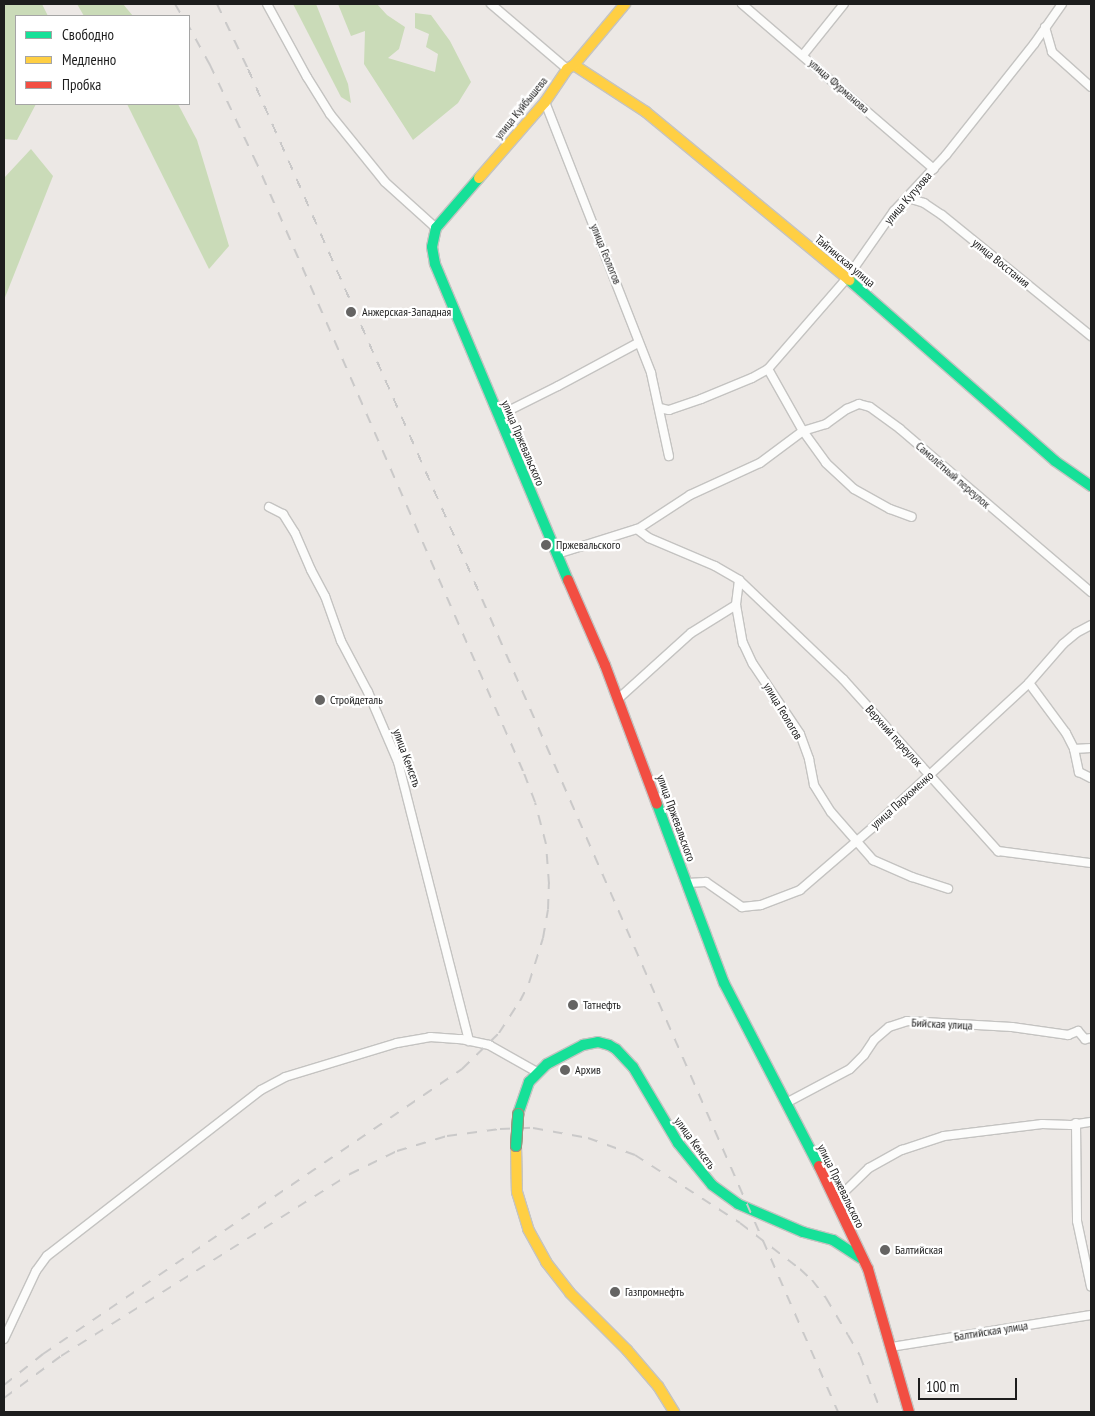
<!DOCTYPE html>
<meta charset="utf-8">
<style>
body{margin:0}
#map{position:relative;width:1095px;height:1416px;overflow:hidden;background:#ece8e5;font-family:"PT Sans Narrow",sans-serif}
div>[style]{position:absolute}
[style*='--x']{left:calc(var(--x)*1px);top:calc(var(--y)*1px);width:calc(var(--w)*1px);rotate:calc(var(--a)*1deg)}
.forest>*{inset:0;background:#cadbb8}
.roads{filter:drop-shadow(1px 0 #c4c3c1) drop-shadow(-1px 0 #c4c3c1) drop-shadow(0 1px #c4c3c1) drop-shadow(0 -1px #c4c3c1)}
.street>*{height:8px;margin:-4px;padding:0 4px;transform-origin:4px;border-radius:4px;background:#fcfcfb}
.fast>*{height:10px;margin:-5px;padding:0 5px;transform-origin:5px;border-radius:5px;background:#16e098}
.slow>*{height:10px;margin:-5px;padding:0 5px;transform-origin:5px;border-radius:5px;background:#ffcf43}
.jam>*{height:10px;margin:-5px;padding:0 5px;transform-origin:5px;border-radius:5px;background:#f24e42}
.rail>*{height:2px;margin-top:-1px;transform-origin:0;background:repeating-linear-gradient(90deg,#cac9c9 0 10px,transparent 0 20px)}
.bridges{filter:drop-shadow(1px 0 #96947c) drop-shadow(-1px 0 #96947c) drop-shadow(0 1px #96947c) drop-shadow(0 -1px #96947c)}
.fast-bridge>*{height:10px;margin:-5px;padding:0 5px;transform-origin:5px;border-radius:5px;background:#16e098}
.dots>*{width:14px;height:14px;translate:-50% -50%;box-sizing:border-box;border:2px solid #fff;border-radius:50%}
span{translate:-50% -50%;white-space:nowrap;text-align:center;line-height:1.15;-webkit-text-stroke:4.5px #fff;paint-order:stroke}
.street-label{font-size:12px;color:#1d1d1d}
.poi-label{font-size:12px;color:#1d1d1d}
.left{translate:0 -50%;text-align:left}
.frame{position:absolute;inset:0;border:5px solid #1d1d1d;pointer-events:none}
.legend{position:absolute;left:15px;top:15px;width:175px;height:90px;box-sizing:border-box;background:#fff;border:1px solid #a5a5a5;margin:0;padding:6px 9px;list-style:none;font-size:15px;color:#1d1d1d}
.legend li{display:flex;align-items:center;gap:10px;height:25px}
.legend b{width:25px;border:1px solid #a5a5a5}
.scale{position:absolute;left:918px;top:1378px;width:99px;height:22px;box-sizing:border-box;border:2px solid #1d1d1d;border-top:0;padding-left:6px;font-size:15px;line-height:18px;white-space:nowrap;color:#1d1d1d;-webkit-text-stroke:4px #fff;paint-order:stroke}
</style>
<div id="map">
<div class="forest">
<i style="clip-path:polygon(4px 4px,42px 4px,48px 16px,16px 16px,16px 104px,36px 104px,17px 140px,4px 139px)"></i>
<i style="clip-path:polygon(77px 4px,123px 4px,133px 16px,84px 16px)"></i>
<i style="clip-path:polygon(293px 4px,316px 4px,348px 84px,351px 103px,341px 97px)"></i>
<i style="clip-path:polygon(338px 4px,377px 4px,387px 15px,405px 27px,399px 49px,388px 58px,435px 72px,438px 54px,426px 47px,429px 34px,415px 28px,415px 13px,431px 15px,450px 41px,471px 82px,458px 103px,413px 140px,364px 64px,365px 31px,351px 36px)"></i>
<i style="clip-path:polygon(127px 104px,178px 104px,197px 140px,229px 246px,209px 269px)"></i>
<i style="clip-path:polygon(31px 149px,53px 176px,4px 300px,4px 178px)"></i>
</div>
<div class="roads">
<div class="street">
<i style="--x:267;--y:4;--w:83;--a:61.3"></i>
<i style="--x:307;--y:77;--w:44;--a:58.1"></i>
<i style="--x:330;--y:114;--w:87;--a:51"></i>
<i style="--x:385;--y:182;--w:69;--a:42"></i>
<i style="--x:491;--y:4;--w:100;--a:40.5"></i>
<i style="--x:742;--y:4;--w:253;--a:40.7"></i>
<i style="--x:1045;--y:27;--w:26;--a:74"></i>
<i style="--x:1052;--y:52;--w:52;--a:41.9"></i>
<i style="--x:803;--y:55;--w:65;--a:-51.2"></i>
<i style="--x:545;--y:102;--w:291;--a:68.6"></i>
<i style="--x:651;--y:373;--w:85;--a:77.8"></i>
<i style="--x:908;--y:198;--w:17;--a:17"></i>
<i style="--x:924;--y:203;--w:22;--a:34"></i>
<i style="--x:942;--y:215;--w:192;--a:39.1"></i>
<i style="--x:768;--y:369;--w:71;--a:60.6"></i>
<i style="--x:803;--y:431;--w:39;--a:54"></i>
<i style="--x:826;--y:463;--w:38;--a:43"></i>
<i style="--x:854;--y:489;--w:41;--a:29.1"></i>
<i style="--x:890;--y:509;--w:23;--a:20"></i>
<i style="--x:660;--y:408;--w:9;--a:13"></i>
<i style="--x:669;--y:410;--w:34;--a:-19"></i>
<i style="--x:701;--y:399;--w:55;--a:-22.4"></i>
<i style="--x:752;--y:378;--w:18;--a:-29"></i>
<i style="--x:768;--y:369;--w:121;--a:-49"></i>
<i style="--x:847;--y:278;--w:82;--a:-55"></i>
<i style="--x:894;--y:211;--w:76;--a:-47.1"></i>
<i style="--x:946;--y:155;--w:142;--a:-51.6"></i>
<i style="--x:1034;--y:44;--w:49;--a:-55"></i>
<i style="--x:498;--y:416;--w:67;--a:-26.6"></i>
<i style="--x:558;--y:386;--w:91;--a:-28.3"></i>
<i style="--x:269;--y:507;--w:16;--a:27"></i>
<i style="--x:283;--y:514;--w:22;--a:58"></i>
<i style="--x:295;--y:533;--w:40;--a:66.6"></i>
<i style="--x:311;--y:570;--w:30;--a:62"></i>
<i style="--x:325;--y:596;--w:48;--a:70.4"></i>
<i style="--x:341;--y:641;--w:58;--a:62.1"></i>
<i style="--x:368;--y:692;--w:76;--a:66.8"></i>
<i style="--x:398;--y:762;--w:288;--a:75.7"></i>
<i style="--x:638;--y:529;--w:62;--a:-33.2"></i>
<i style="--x:690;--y:495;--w:77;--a:-24.6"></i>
<i style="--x:760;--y:463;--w:54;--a:-36.7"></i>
<i style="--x:803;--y:431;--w:24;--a:-17"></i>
<i style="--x:826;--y:424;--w:26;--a:-36"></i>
<i style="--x:847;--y:409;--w:13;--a:-23"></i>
<i style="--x:859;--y:404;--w:11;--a:15"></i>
<i style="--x:870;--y:407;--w:37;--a:36"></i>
<i style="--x:900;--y:429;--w:251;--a:40.5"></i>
<i style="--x:557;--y:554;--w:84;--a:-17.4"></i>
<i style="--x:637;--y:529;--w:15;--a:37"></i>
<i style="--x:649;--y:538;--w:72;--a:23"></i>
<i style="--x:715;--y:566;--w:28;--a:30"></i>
<i style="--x:739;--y:580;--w:144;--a:43.6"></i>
<i style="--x:843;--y:679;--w:232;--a:48"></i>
<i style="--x:998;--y:851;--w:94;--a:7.4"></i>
<i style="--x:739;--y:580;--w:25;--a:97"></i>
<i style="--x:736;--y:605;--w:39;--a:80"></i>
<i style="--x:743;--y:643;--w:23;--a:65"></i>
<i style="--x:753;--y:664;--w:84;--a:56.1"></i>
<i style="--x:800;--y:734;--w:27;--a:70"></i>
<i style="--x:809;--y:759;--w:26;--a:79"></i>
<i style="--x:814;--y:785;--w:32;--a:58"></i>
<i style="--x:831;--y:812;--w:64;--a:48.8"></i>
<i style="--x:873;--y:860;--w:43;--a:23.6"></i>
<i style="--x:912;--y:877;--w:38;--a:18"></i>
<i style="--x:1029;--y:683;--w:62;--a:53.5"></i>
<i style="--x:1066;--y:733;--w:18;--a:63"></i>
<i style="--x:1074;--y:749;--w:24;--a:78"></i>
<i style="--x:1079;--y:772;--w:13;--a:27"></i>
<i style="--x:618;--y:699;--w:98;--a:-42.1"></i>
<i style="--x:691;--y:633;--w:53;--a:-31.9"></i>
<i style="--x:1074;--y:749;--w:17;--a:-3"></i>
<i style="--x:687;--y:883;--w:19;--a:-3"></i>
<i style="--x:706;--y:882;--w:44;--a:34.8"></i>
<i style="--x:742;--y:907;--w:19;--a:-6"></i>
<i style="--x:761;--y:905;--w:42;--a:-21"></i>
<i style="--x:800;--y:890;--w:95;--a:-40.7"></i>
<i style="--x:872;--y:828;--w:214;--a:-42.7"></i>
<i style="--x:1029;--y:683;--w:52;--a:-48.9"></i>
<i style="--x:1063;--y:644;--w:17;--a:-40"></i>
<i style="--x:1076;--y:633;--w:17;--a:-28"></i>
<i style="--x:786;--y:1103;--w:72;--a:-28"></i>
<i style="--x:850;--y:1069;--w:20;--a:-45"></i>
<i style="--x:864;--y:1055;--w:18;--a:-56"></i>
<i style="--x:874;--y:1040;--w:20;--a:-41"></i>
<i style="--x:889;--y:1027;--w:19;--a:-18"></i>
<i style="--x:907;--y:1021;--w:105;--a:3.3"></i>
<i style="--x:1012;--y:1027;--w:57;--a:8.1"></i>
<i style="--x:1068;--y:1035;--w:11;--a:-22"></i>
<i style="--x:1078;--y:1031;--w:11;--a:49"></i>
<i style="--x:1085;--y:1039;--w:6;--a:-9"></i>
<i style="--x:1076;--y:1123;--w:98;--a:89.4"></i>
<i style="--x:1077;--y:1221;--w:67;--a:78"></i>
<i style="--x:836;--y:1200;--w:46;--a:-44.1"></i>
<i style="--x:869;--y:1168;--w:38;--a:-29"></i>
<i style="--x:902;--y:1150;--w:44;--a:-18.4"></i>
<i style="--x:944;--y:1136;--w:99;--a:-7"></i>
<i style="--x:1042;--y:1124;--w:29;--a:2"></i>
<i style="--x:1071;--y:1125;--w:20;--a:-9"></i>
<i style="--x:4;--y:1339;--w:75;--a:-64.8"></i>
<i style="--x:36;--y:1271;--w:19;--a:-54"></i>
<i style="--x:47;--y:1256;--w:271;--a:-37.8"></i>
<i style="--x:261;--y:1090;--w:27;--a:-28"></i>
<i style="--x:285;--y:1077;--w:117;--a:-16.9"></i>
<i style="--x:397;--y:1043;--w:34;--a:-10"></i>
<i style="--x:430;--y:1037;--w:31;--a:4"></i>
<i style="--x:461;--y:1039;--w:29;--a:12"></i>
<i style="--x:489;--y:1045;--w:55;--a:29.4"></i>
<i style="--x:891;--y:1347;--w:203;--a:-9.1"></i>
</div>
<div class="fast">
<i style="--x:479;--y:178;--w:66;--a:130.7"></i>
<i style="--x:436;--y:228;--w:19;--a:102"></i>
<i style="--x:432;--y:247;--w:17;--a:80"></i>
<i style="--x:435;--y:264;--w:343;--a:67.2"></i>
<i style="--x:849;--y:280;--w:274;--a:41.3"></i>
<i style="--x:1055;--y:461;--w:44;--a:34.8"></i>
<i style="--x:657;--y:804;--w:191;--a:69.5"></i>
<i style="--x:724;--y:983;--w:206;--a:62.6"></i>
<i style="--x:518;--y:1114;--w:34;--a:-71"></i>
<i style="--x:529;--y:1082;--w:25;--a:-45"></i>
<i style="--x:547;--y:1064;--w:41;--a:-27.8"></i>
<i style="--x:583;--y:1045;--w:15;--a:-11"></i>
<i style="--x:598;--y:1042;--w:11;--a:15"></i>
<i style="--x:609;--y:1045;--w:8;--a:30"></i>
<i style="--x:616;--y:1049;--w:25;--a:47"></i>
<i style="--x:633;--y:1067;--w:88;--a:59.4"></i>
<i style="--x:678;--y:1143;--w:54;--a:51"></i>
<i style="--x:712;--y:1185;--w:32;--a:36"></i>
<i style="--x:738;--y:1204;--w:71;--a:23.3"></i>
<i style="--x:803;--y:1232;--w:31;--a:15"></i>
<i style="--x:833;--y:1240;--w:33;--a:33"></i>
</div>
<div class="slow">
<i style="--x:574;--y:65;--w:86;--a:33.1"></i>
<i style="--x:646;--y:112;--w:264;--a:39.6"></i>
<i style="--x:479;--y:178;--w:101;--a:-49"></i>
<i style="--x:545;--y:102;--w:40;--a:-56"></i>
<i style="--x:567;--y:69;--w:8;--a:-30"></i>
<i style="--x:574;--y:65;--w:80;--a:-50.1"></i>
<i style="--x:516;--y:1146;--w:46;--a:88.8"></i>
<i style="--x:517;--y:1192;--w:39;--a:73"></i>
<i style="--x:528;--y:1229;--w:38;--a:61"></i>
<i style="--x:546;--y:1262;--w:39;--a:52"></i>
<i style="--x:570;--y:1293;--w:81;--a:45"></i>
<i style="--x:627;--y:1350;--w:48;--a:49.3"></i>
<i style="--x:658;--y:1386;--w:31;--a:58"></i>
</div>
<div class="jam">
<i style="--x:568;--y:580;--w:93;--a:66.5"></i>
<i style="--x:605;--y:665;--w:148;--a:69.5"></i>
<i style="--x:819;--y:1166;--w:114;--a:64.6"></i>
<i style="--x:868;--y:1269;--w:149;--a:74"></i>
</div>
</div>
<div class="rail">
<i style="--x:175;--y:4;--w:14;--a:60"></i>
<i style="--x:217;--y:4;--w:72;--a:64.5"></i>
<i style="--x:248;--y:69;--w:579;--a:66.18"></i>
<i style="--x:482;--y:599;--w:888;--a:66.35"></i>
<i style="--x:4;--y:1385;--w:50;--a:-38.5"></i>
<i style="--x:43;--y:1354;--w:507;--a:-34.22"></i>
<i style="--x:462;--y:1069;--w:52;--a:-44.2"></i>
<i style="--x:499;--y:1033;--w:38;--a:-57"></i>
<i style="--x:520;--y:1001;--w:20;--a:-63"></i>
<i style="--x:529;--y:983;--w:47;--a:-72.7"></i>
<i style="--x:543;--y:938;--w:29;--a:-80"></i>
<i style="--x:548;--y:909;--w:25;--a:-88"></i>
<i style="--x:549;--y:884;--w:40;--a:-94.3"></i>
<i style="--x:546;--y:844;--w:43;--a:-104.7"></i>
<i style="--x:535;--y:802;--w:33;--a:-111"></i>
<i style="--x:523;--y:771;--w:663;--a:-113.66"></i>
<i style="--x:257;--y:164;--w:110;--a:-115.4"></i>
<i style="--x:210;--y:65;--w:43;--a:-118.9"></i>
<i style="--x:4;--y:1398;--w:71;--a:-36.4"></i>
<i style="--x:61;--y:1356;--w:342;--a:-32.2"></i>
<i style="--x:350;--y:1174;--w:52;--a:-26.1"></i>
<i style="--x:397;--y:1151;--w:52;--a:-16.7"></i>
<i style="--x:447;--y:1136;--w:53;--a:-7.5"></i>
<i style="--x:500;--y:1129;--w:33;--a:-2"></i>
<i style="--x:533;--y:1128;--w:56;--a:10.3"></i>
<i style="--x:588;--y:1138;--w:50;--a:19.9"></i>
<i style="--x:635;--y:1155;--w:125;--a:32.9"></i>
<i style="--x:740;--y:1223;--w:76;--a:37.5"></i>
<i style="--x:800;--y:1269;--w:16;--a:43"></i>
<i style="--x:812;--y:1280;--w:23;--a:52"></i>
<i style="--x:826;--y:1298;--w:43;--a:59.3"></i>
<i style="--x:848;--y:1335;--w:24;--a:60"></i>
<i style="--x:860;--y:1356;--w:60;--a:69.4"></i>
</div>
<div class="bridges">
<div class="fast-bridge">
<i style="--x:516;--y:1146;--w:32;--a:-86"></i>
</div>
</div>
<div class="dots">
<i style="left:351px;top:312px;background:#656463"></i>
<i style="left:546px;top:545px;background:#656463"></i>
<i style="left:320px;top:700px;background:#656463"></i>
<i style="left:573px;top:1005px;background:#656463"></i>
<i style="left:565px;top:1070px;background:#656463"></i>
<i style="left:885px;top:1250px;background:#656463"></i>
<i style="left:615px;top:1292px;background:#656463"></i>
</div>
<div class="street-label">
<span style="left:839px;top:86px;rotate:41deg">улица Фурманова</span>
<span style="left:521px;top:108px;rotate:-51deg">улица Куйбышева</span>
<span style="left:908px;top:198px;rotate:-49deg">улица Кутузова</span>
<span style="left:606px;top:254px;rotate:68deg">улица Геологов</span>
<span style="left:845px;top:261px;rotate:40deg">Тайгинская улица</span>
<span style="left:1001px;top:263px;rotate:39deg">улица Восстания</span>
<span style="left:523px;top:443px;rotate:67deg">улица Пржевальского</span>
<span style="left:953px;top:475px;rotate:41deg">Самолётный переулок</span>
<span style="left:783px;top:711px;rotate:59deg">улица Геологов</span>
<span style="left:894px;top:736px;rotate:48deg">Верхний переулок</span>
<span style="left:407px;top:758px;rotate:70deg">улица Кемсеть</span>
<span style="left:902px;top:800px;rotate:-42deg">улица Пархоменко</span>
<span style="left:676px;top:818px;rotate:70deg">улица Пржевальского</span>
<span style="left:942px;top:1024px;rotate:3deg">Бийская улица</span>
<span style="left:695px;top:1143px;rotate:54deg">улица Кемсеть</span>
<span style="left:841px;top:1186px;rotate:64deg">улица Пржевальского</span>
<span style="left:991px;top:1331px;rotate:-9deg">Балтийская улица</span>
</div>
<div class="poi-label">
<span class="left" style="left:362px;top:312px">Анжерская-Западная</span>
<span class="left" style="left:556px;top:545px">Пржевальского</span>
<span class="left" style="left:330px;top:700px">Стройдеталь</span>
<span class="left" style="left:583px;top:1005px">Татнефть</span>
<span class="left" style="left:575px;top:1070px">Архив</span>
<span class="left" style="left:895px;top:1250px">Балтийская</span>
<span class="left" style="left:625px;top:1292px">Газпромнефть</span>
</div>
<div class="frame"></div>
<ul class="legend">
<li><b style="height:6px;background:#16e098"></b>Свободно</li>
<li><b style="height:6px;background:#ffcf43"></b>Медленно</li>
<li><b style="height:6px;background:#f24e42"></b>Пробка</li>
</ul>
<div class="scale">100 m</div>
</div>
